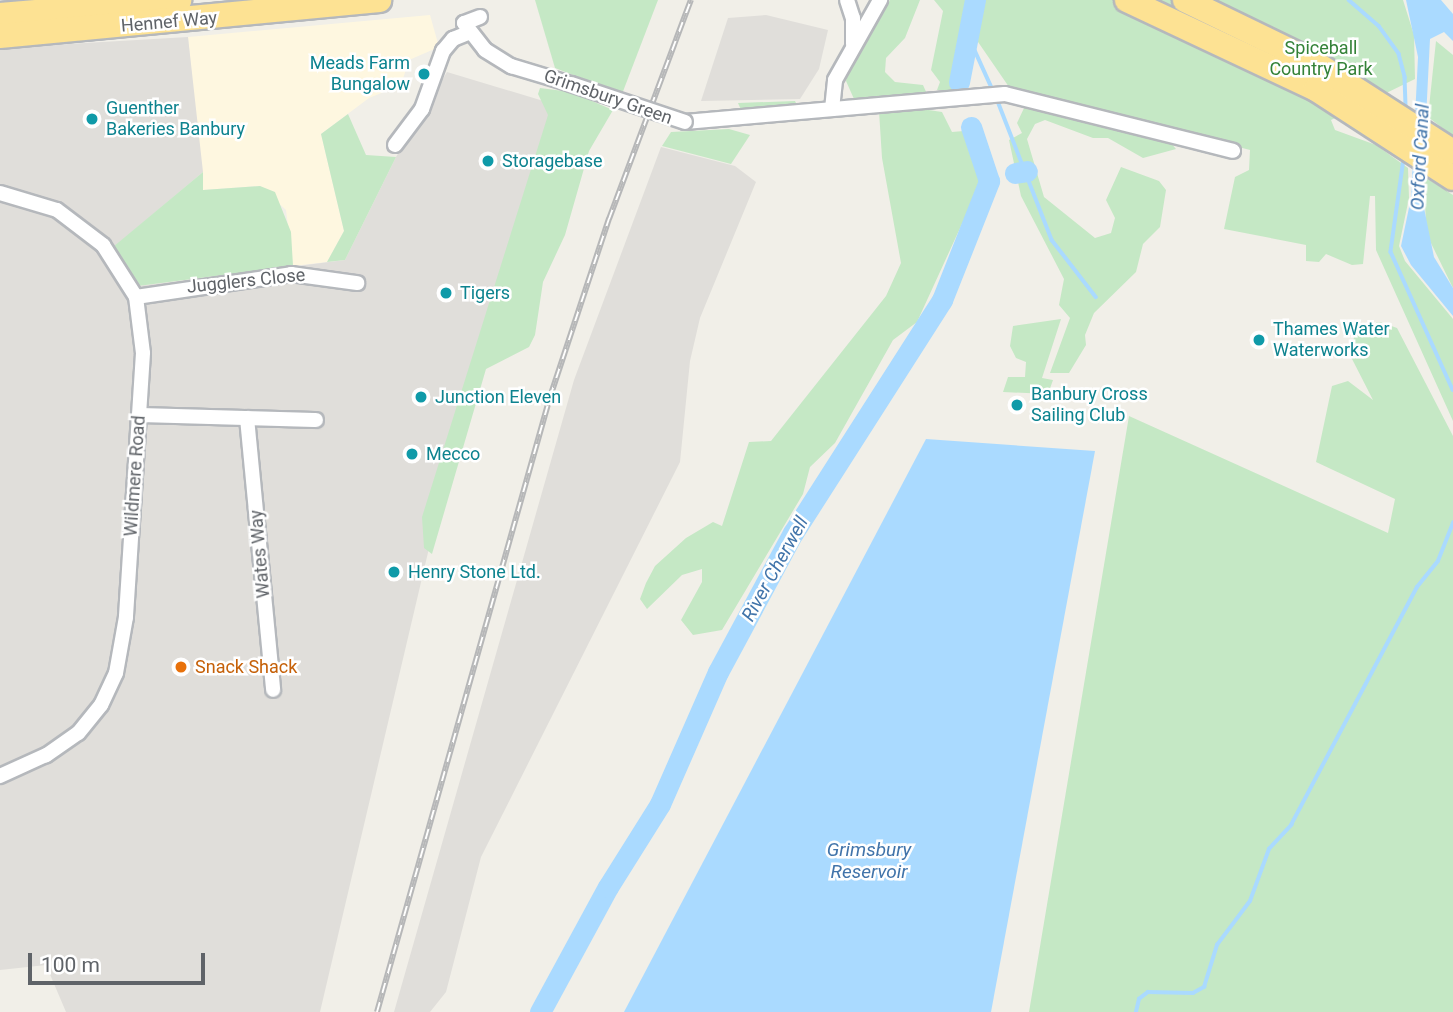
<!DOCTYPE html>
<style>
body{margin:0}
#map{position:relative;width:1453px;height:1012px;overflow:hidden;background:#f1efe8;font-family:Roboto,sans-serif}
div>[style]{position:absolute}
[style*='--x']{left:calc(var(--x)*1px);top:calc(var(--y)*1px);width:calc(var(--w)*1px);rotate:calc(var(--a)*1deg)}
.commercial>*{inset:0;background:#fef7e0}
.industrial>*{inset:0;background:#e0deda}
.green>*{inset:0;background:#c5e8c5}
.water>*{inset:0;background:#aadaff}
.stream>*{height:3.5px;margin:-1.75px;padding:0 1.75px;transform-origin:1.75px;border-radius:1.75px;background:#aadaff}
.river>*{height:21px;margin:-10.5px;padding:0 10.5px;transform-origin:10.5px;border-radius:10.5px;background:#aadaff}
.roads{filter:drop-shadow(2px 0 #b5b8bc) drop-shadow(-2px 0 #b5b8bc) drop-shadow(0 2px #b5b8bc) drop-shadow(0 -2px #b5b8bc)}
.street>*{height:14px;margin:-7px;padding:0 7px;transform-origin:7px;border-radius:7px;background:#fff}
.highway>*{height:24px;margin:-12px;padding:0 12px;transform-origin:12px;border-radius:12px;background:#fde293}
.rail>*{height:6px;margin-top:-3px;transform-origin:0;background:repeating-linear-gradient(90deg,#fff 0 10px,#b6b7b8 0 20px);box-sizing:border-box;border-block:2px solid #b6b7b8}
.bridges{filter:drop-shadow(2px 0 #b5b8bc) drop-shadow(-2px 0 #b5b8bc) drop-shadow(0 2px #b5b8bc) drop-shadow(0 -2px #b5b8bc)}
.street-bridge>*{height:14px;margin:-7px;padding:0 7px;transform-origin:7px;border-radius:7px;background:#fff}
.dots>*{width:19px;height:19px;translate:-50% -50%;box-sizing:border-box;border:4px solid #fff;border-radius:50%}
span{translate:-50% -50%;white-space:nowrap;text-align:center;line-height:1.15;-webkit-text-stroke:5px #fff;paint-order:stroke}
.street-label{font-size:18px;color:#5f6368}
.park-label{font-size:18px;color:#348238}
.culture-label{font-size:18px;color:#0d838f}
.right{translate:-100% -50%;text-align:right}
.left{translate:0 -50%;text-align:left}
.food-label{font-size:18px;color:#c56008}
.water-label{font-size:19px;color:#4174aa;font-style:italic}
.scale{position:absolute;left:28px;top:953px;width:177px;height:32px;box-sizing:border-box;border:4px solid #5f6368;border-top:0;padding-left:9px;font-size:21px;line-height:24px;white-space:nowrap;color:#5f6368;-webkit-text-stroke:5px #fff;paint-order:stroke}
</style>
<div id="map">
<div class="commercial">
<i style="clip-path:polygon(430px 15px,439px 47px,409px 60px,401px 85px,369px 98px,321px 134px,344px 231px,327px 262px,293px 266px,286px 210px,260px 186px,203px 190px,188px 37px)"></i>
</div>
<div class="industrial">
<i style="clip-path:polygon(766px 15px,828px 30px,819px 69px,800px 99px,701px 101px,728px 18px)"></i>
<i style="clip-path:polygon(188px 37px,203px 172px,114px 247px,138px 286px,345px 260px,396px 157px,447px 72px,560px 106px,434px 527px,320px 1012px,66px 1012px,46px 965px,0 970px,0 48px)"></i>
<i style="clip-path:polygon(661px 147px,735px 166px,756px 182px,700px 318px,690px 361px,680px 462px,481px 857px,446px 992px,430px 1012px,394px 1012px,574px 380px)"></i>
</div>
<div class="green">
<i style="clip-path:polygon(535px 0,658px 0,622px 94px,555px 68px)"></i>
<i style="clip-path:polygon(890px 0,920px 0,905px 38px,886px 58px,885px 72px,895px 82px,923px 85px,927px 94px,854px 99px,846px 81px,849px 66px)"></i>
<i style="clip-path:polygon(934px 0,971px 0,952px 90px,937px 90px,940px 82px,931px 70px,943px 11px)"></i>
<i style="clip-path:polygon(984px 0,1403px 0,1414px 35px,1415px 79px,1331px 120px,1335px 130px,1376px 145px,1408px 168px,1409px 198px,1399px 246px,1405px 261px,1453px 319px,1453px 421px,1376px 250px,1375px 196px,1370px 196px,1363px 264px,1352px 265px,1326px 254px,1319px 262px,1306px 261px,1306px 245px,1224px 229px,1235px 177px,1249px 170px,1250px 150px,1009px 87px,976px 39px)"></i>
<i style="clip-path:polygon(1436px 41px,1453px 55px,1453px 136px,1428px 117px)"></i>
<i style="clip-path:polygon(540px 88px,571px 92px,613px 110px,589px 151px,565px 235px,543px 282px,535px 335px,529px 347px,486px 369px,432px 554px,424px 548px,422px 517px,548px 115px,538px 94px)"></i>
<i style="clip-path:polygon(738px 103px,795px 101px,796px 103px,789px 110px,742px 112px)"></i>
<i style="clip-path:polygon(1025px 106px,1170px 142px,1176px 149px,1143px 158px,1108px 138px,1093px 138px,1045px 120px,1035px 124px,1027px 139px,1044px 197px,1095px 238px,1111px 233px,1115px 218px,1106px 200px,1121px 167px,1159px 181px,1166px 190px,1160px 227px,1143px 244px,1136px 272px,1094px 313px,1085px 335px,1086px 345px,1069px 373px,1050px 373px,1070px 318px,1059px 305px,1064px 279px,1021px 196px,1009px 140px,1022px 133px,1017px 123px)"></i>
<i style="clip-path:polygon(922px 109px,942px 112px,952px 132px,964px 131px,983px 178px,917px 322px,893px 340px,835px 443px,810px 467px,803px 494px,722px 630px,693px 635px,681px 620px,702px 582px,702px 569px,682px 575px,647px 609px,640px 599px,646px 583px,655px 566px,686px 538px,713px 522px,722px 526px,749px 442px,771px 441px,886px 296px,901px 263px,882px 158px,879px 111px)"></i>
<i style="clip-path:polygon(348px 114px,366px 155px,396px 157px,345px 260px,327px 262px,344px 231px,321px 134px)"></i>
<i style="clip-path:polygon(729px 129px,750px 135px,731px 164px,662px 146px,671px 132px)"></i>
<i style="clip-path:polygon(203px 172px,203px 190px,260px 186px,275px 192px,291px 232px,293px 266px,138px 286px,113px 247px)"></i>
<i style="clip-path:polygon(1423px 176px,1453px 195px,1453px 288px,1427px 235px)"></i>
<i style="clip-path:polygon(1061px 319px,1042px 378px,1053px 380px,1048px 394px,1003px 392px,1008px 377px,1025px 377px,1026px 362px,1016px 358px,1010px 346px,1013px 326px)"></i>
<i style="clip-path:polygon(1380px 322px,1397px 328px,1453px 436px,1453px 1012px,1029px 1012px,1129px 416px,1388px 533px,1395px 499px,1316px 462px,1332px 386px,1348px 381px,1373px 400px,1351px 357px,1354px 337px,1367px 325px)"></i>
</div>
<div class="water">
<i style="clip-path:polygon(1406px 0,1441px 0,1453px 14px,1453px 41px,1444px 32px,1430px 39px,1422px 198px,1434px 257px,1453px 288px,1453px 316px,1411px 265px,1401px 246px,1411px 198px,1418px 57px)"></i>
<i style="clip-path:polygon(926px 439px,1095px 451px,991px 1012px,624px 1012px)"></i>
</div>
<div class="stream">
<i style="--x:1349;--y:0;--w:40;--a:41"></i>
<i style="--x:1379;--y:26;--w:34;--a:54"></i>
<i style="--x:1399;--y:54;--w:24;--a:75"></i>
<i style="--x:1405;--y:77;--w:32;--a:88"></i>
<i style="--x:968;--y:35;--w:58;--a:65.6"></i>
<i style="--x:999;--y:104;--w:146;--a:68.7"></i>
<i style="--x:1052;--y:240;--w:72;--a:52.3"></i>
<i style="--x:1404;--y:159;--w:94;--a:98"></i>
<i style="--x:1391;--y:252;--w:151;--a:65.8"></i>
<i style="--x:1136;--y:1012;--w:13;--a:-77"></i>
<i style="--x:1139;--y:999;--w:11;--a:-38"></i>
<i style="--x:1148;--y:992;--w:45;--a:1.3"></i>
<i style="--x:1193;--y:993;--w:13;--a:-29"></i>
<i style="--x:1204;--y:987;--w:44;--a:-72.8"></i>
<i style="--x:1217;--y:945;--w:55;--a:-53.1"></i>
<i style="--x:1250;--y:901;--w:55;--a:-69.9"></i>
<i style="--x:1269;--y:849;--w:33;--a:-47"></i>
<i style="--x:1291;--y:825;--w:269;--a:-62.1"></i>
<i style="--x:1417;--y:587;--w:33;--a:-51"></i>
<i style="--x:1438;--y:561;--w:41;--a:-68.5"></i>
</div>
<div class="river">
<i style="--x:959;--y:82;--w:84;--a:-79"></i>
<i style="--x:1015;--y:173;--w:12;--a:-9"></i>
<i style="--x:540;--y:1012;--w:142;--a:-61.5"></i>
<i style="--x:608;--y:887;--w:98;--a:-57.9"></i>
<i style="--x:660;--y:804;--w:144;--a:-66.3"></i>
<i style="--x:718;--y:672;--w:158;--a:-61.7"></i>
<i style="--x:793;--y:533;--w:277;--a:-57.4"></i>
<i style="--x:942;--y:300;--w:128;--a:-68.4"></i>
<i style="--x:989;--y:181;--w:57;--a:-108.4"></i>
</div>
<div class="roads">
<div class="street">
<i style="--x:847;--y:0;--w:19;--a:72"></i>
<i style="--x:853;--y:18;--w:26;--a:90"></i>
<i style="--x:480;--y:17;--w:17;--a:159"></i>
<i style="--x:464;--y:23;--w:34;--a:52"></i>
<i style="--x:485;--y:50;--w:31;--a:32"></i>
<i style="--x:511;--y:66;--w:63;--a:16.7"></i>
<i style="--x:832;--y:109;--w:29;--a:-84"></i>
<i style="--x:835;--y:80;--w:92;--a:-60.6"></i>
<i style="--x:685;--y:122;--w:321;--a:-5"></i>
<i style="--x:1005;--y:94;--w:235;--a:14"></i>
<i style="--x:395;--y:145;--w:45;--a:-53.1"></i>
<i style="--x:422;--y:109;--w:62;--a:-70.1"></i>
<i style="--x:443;--y:51;--w:16;--a:-50"></i>
<i style="--x:453;--y:39;--w:16;--a:-22"></i>
<i style="--x:0;--y:193;--w:59;--a:16.6"></i>
<i style="--x:57;--y:210;--w:58;--a:37.3"></i>
<i style="--x:103;--y:245;--w:62;--a:57.6"></i>
<i style="--x:136;--y:297;--w:56;--a:82.9"></i>
<i style="--x:143;--y:353;--w:265;--a:93.7"></i>
<i style="--x:126;--y:617;--w:57;--a:100.1"></i>
<i style="--x:116;--y:673;--w:35;--a:115"></i>
<i style="--x:101;--y:705;--w:36;--a:129"></i>
<i style="--x:78;--y:733;--w:39;--a:145"></i>
<i style="--x:46;--y:755;--w:51;--a:155.5"></i>
<i style="--x:136;--y:297;--w:157;--a:-8.4"></i>
<i style="--x:291;--y:274;--w:67;--a:7.8"></i>
<i style="--x:139;--y:415;--w:177;--a:1.6"></i>
<i style="--x:247;--y:418;--w:273;--a:84.5"></i>
</div>
<div class="highway">
<i style="--x:1127;--y:0;--w:209;--a:25.2"></i>
<i style="--x:1316;--y:89;--w:163;--a:33"></i>
<i style="--x:1185;--y:0;--w:144;--a:25.9"></i>
<i style="--x:1315;--y:63;--w:164;--a:32.8"></i>
<i style="--x:0;--y:15;--w:180;--a:-4.8"></i>
<i style="--x:0;--y:36;--w:381;--a:-5.4"></i>
</div>
</div>
<div class="rail">
<i style="--x:377;--y:1012;--w:639;--a:-74.29"></i>
<i style="--x:550;--y:397;--w:188;--a:-71.7"></i>
<i style="--x:609;--y:219;--w:234;--a:-69.5"></i>
</div>
<div class="bridges">
<div class="street-bridge">
<i style="--x:571;--y:84;--w:120;--a:18.4"></i>
</div>
</div>
<div class="dots">
<i style="left:424px;top:74px;background:#0f9aa8"></i>
<i style="left:92px;top:119px;background:#0f9aa8"></i>
<i style="left:488px;top:161px;background:#0f9aa8"></i>
<i style="left:446px;top:293px;background:#0f9aa8"></i>
<i style="left:1259px;top:340px;background:#0f9aa8"></i>
<i style="left:421px;top:397px;background:#0f9aa8"></i>
<i style="left:1017px;top:405px;background:#0f9aa8"></i>
<i style="left:412px;top:454px;background:#0f9aa8"></i>
<i style="left:394px;top:572px;background:#0f9aa8"></i>
<i style="left:181px;top:667px;background:#e8710a"></i>
</div>
<div class="street-label">
<span style="left:169px;top:22px;rotate:-5deg">Hennef Way</span>
<span style="left:608px;top:97px;rotate:19deg">Grimsbury Green</span>
<span style="left:246px;top:281px;rotate:-6deg">Jugglers Close</span>
<span style="left:135px;top:476px;rotate:-86deg">Wildmere Road</span>
<span style="left:260px;top:554px;rotate:-95deg">Wates Way</span>
</div>
<div class="park-label">
<span style="left:1321px;top:59px">Spiceball<br>Country Park</span>
</div>
<div class="culture-label">
<span class="right" style="left:410px;top:74px">Meads Farm<br>Bungalow</span>
<span class="left" style="left:106px;top:119px">Guenther<br>Bakeries Banbury</span>
<span class="left" style="left:502px;top:161px">Storagebase</span>
<span class="left" style="left:460px;top:293px">Tigers</span>
<span class="left" style="left:1273px;top:340px">Thames Water<br>Waterworks</span>
<span class="left" style="left:1031px;top:405px">Banbury Cross<br>Sailing Club</span>
<span class="left" style="left:435px;top:397px">Junction Eleven</span>
<span class="left" style="left:426px;top:454px">Mecco</span>
<span class="left" style="left:408px;top:572px">Henry Stone Ltd.</span>
</div>
<div class="food-label">
<span class="left" style="left:195px;top:667px">Snack Shack</span>
</div>
<div class="water-label">
<span style="left:1420px;top:157px;rotate:-87deg">Oxford Canal</span>
<span style="left:775px;top:569px;rotate:-61deg">River Cherwell</span>
<span style="left:869px;top:861px">Grimsbury<br>Reservoir</span>
</div>
<div class="scale">100 m</div>
</div>
